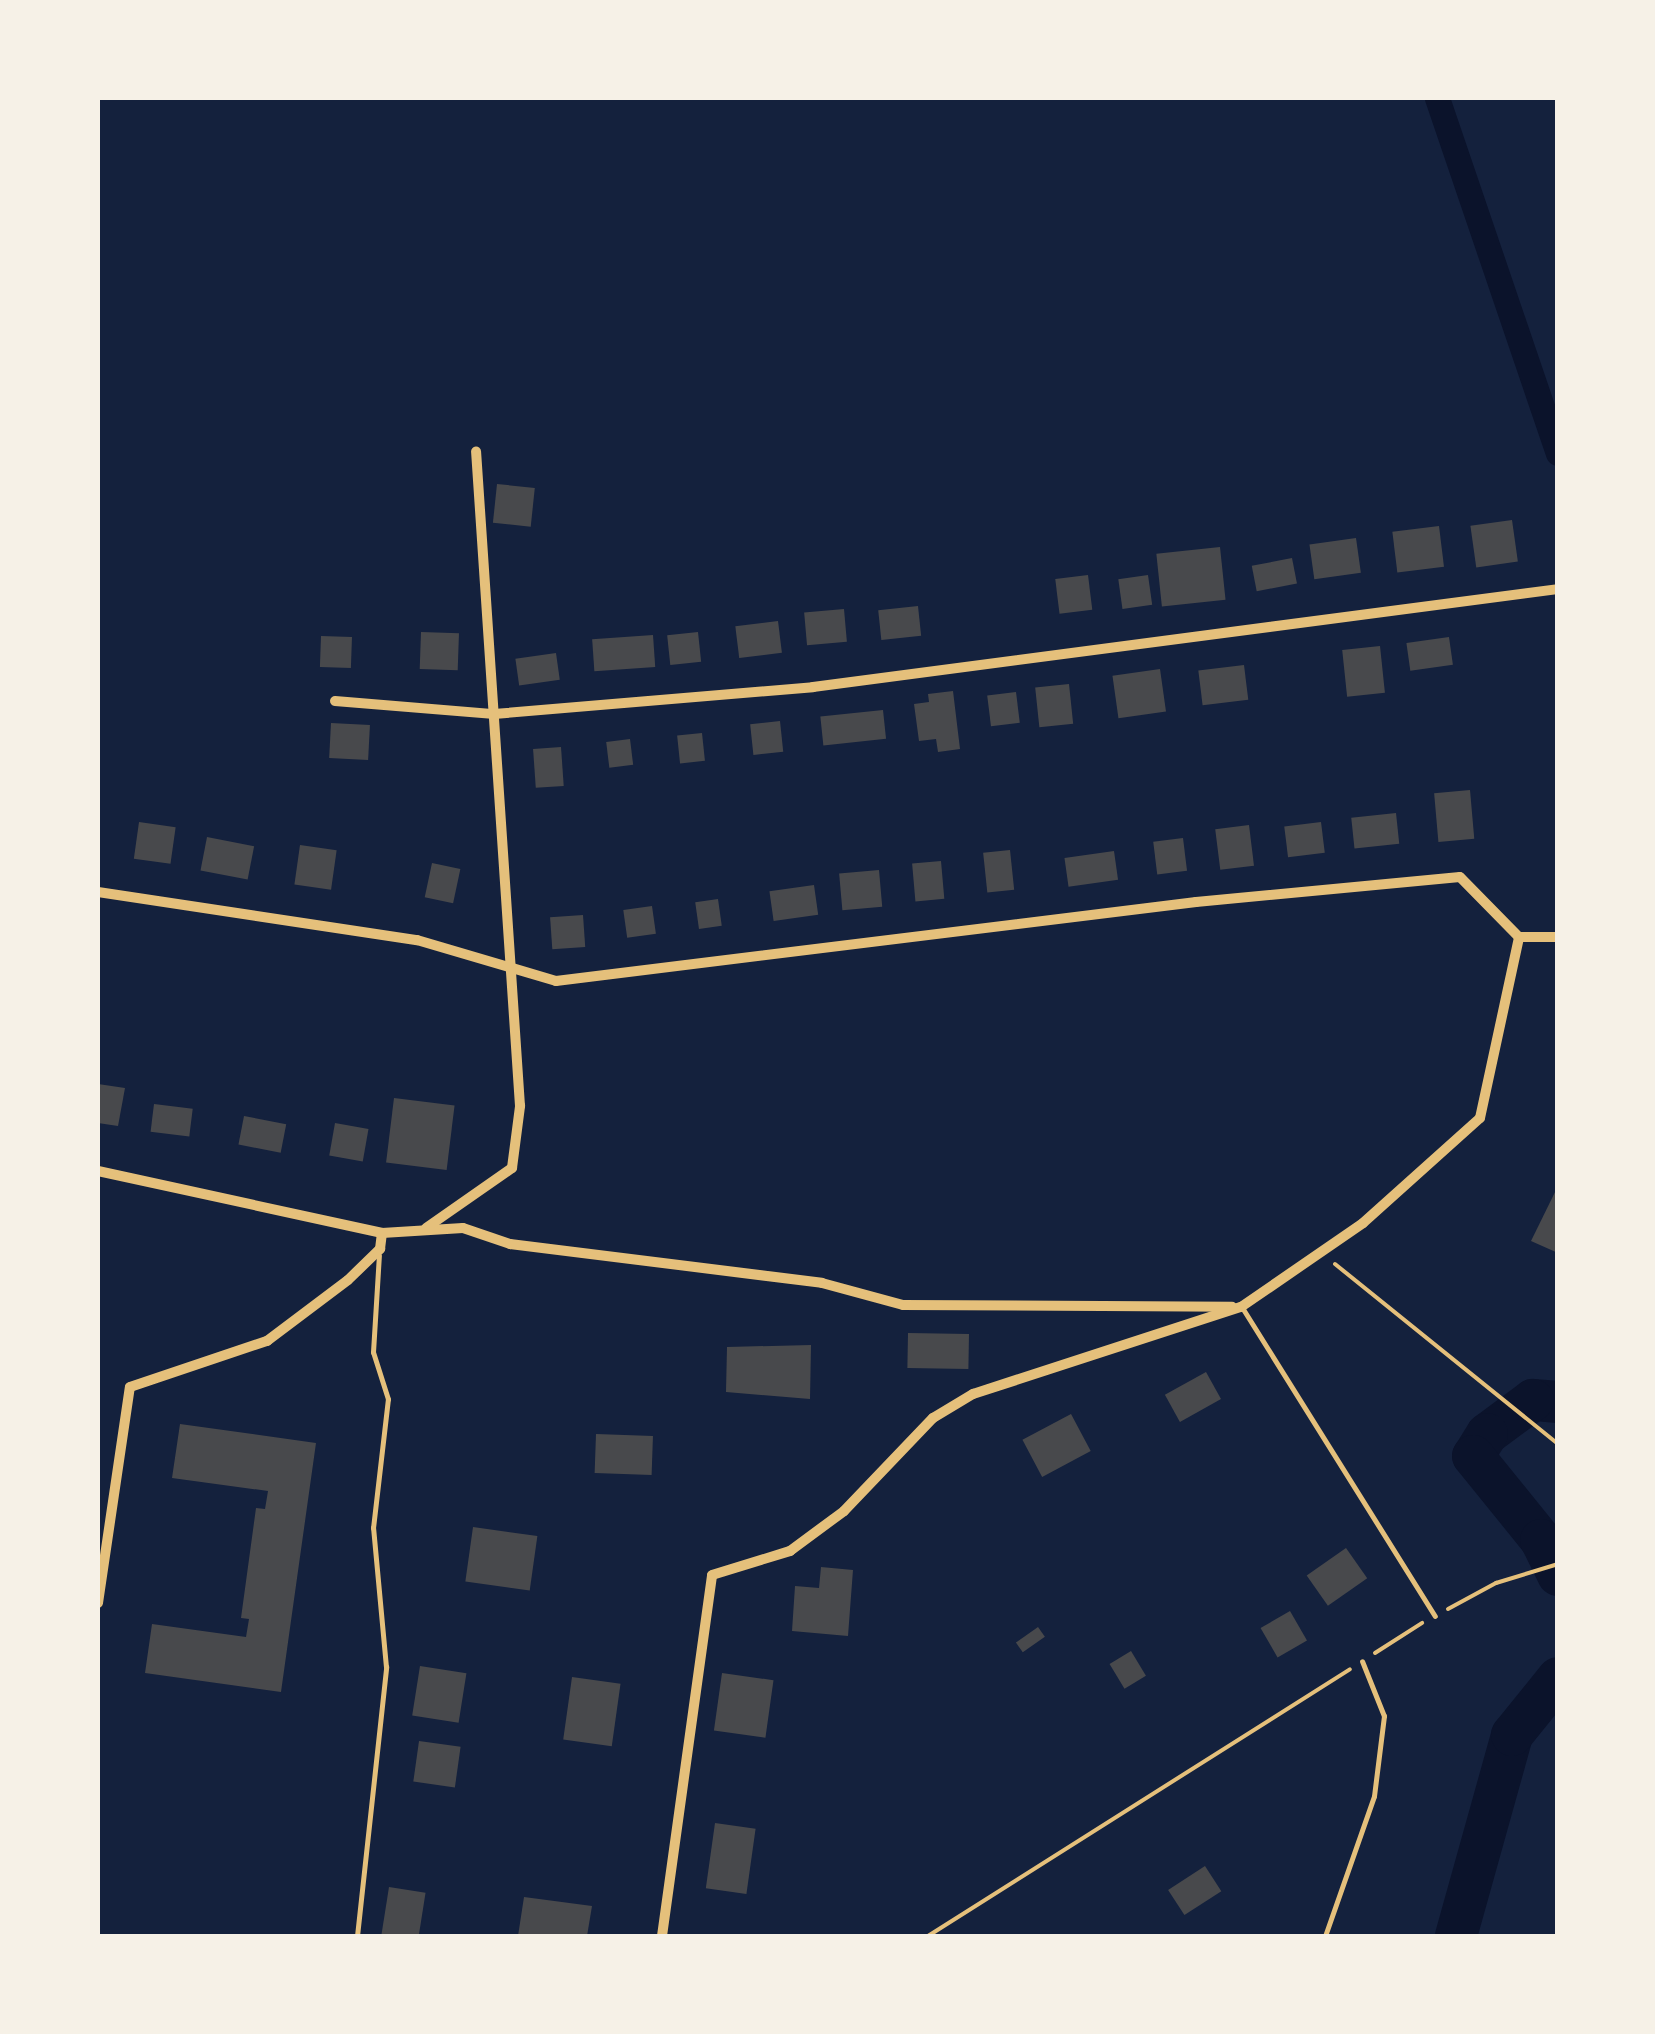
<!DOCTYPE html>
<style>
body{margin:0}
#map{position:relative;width:1655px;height:2034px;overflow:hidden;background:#14213d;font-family:"Roboto Serif",serif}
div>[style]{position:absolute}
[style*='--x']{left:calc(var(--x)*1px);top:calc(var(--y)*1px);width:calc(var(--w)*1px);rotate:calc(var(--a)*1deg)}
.canal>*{height:25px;margin:-12.5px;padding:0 12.5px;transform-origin:12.5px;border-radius:12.5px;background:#0b132b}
.river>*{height:42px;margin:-21px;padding:0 21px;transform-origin:21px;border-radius:21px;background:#0b132b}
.building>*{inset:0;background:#48494c;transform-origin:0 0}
.path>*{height:4px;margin:-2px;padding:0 2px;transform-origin:2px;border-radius:2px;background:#e5c07b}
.service>*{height:5px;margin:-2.5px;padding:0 2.5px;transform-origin:2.5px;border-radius:2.5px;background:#e5c07b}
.minor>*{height:10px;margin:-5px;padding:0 5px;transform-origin:5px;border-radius:5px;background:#e5c07b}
span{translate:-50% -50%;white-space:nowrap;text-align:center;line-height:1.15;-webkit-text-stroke:10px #f6f1e7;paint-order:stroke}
.frame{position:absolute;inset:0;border:100px solid #f6f1e7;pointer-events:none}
</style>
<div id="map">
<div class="canal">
<i style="--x:1437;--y:98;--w:375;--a:71.2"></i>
</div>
<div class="river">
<i style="--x:1558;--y:1402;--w:25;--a:-175"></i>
<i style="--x:1533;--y:1400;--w:57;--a:143.5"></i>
<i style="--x:1487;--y:1434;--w:26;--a:122"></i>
<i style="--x:1473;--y:1456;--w:108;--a:51"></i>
<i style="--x:1541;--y:1540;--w:39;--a:64"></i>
<i style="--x:1456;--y:1936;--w:209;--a:-74.4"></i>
<i style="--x:1512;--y:1735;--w:73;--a:-51.1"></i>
</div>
<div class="building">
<i style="left:497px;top:484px;width:38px;height:39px;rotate:6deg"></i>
<i style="left:1512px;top:520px;width:42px;height:42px;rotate:82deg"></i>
<i style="left:1439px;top:526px;width:41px;height:47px;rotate:83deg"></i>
<i style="left:1356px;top:538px;width:35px;height:47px;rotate:82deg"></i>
<i style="left:1220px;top:547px;width:53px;height:64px;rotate:84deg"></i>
<i style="left:1292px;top:558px;width:26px;height:41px;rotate:79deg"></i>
<i style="left:1088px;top:575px;width:35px;height:33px;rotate:83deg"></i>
<i style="left:1148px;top:575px;width:30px;height:30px;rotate:82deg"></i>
<i style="left:918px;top:606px;width:30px;height:40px;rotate:84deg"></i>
<i style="left:844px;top:609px;width:33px;height:40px;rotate:85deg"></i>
<i style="left:778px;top:621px;width:32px;height:43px;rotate:83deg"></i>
<i style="left:421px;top:632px;width:38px;height:37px;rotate:2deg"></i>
<i style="left:698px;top:632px;width:30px;height:31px;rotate:84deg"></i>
<i style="left:653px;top:635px;width:32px;height:61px;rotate:86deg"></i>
<i style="left:321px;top:636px;width:31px;height:31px;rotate:2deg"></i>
<i style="left:1449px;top:637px;width:28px;height:43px;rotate:82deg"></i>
<i style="left:1380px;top:646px;width:47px;height:38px;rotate:84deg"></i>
<i style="left:556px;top:653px;width:27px;height:41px;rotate:82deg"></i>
<i style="left:1244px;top:665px;width:35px;height:46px;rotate:83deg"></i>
<i style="left:1160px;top:669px;width:43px;height:48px;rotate:82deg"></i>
<i style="left:1069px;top:684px;width:40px;height:34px;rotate:84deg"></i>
<i style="clip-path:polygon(953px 691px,960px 749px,938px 752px,936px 739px,919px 741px,914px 704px,929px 702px,928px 694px)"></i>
<i style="left:1016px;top:692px;width:31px;height:29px;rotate:83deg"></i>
<i style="left:883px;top:710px;width:29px;height:63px;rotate:84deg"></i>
<i style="left:780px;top:721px;width:31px;height:30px;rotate:84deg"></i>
<i style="left:331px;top:723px;width:39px;height:35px;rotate:3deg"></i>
<i style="left:702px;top:733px;width:28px;height:25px;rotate:84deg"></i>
<i style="left:630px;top:739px;width:26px;height:24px;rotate:83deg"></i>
<i style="left:561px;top:747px;width:39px;height:28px;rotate:86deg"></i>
<i style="left:1470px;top:790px;width:49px;height:36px;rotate:85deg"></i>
<i style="left:1396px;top:813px;width:31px;height:45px;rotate:84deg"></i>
<i style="left:139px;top:822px;width:37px;height:37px;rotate:8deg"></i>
<i style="left:1321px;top:822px;width:31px;height:37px;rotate:83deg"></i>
<i style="left:1249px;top:825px;width:41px;height:34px;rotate:83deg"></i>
<i style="left:207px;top:837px;width:48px;height:34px;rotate:11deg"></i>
<i style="left:1183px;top:838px;width:33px;height:30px;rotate:83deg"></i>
<i style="left:300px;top:845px;width:37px;height:40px;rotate:8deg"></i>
<i style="left:1010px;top:850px;width:40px;height:27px;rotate:84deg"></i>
<i style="left:1114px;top:851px;width:29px;height:50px;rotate:82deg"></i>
<i style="left:941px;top:861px;width:38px;height:29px;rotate:85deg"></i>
<i style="left:432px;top:863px;width:29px;height:35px;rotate:12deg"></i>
<i style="left:879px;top:870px;width:37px;height:40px;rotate:85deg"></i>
<i style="left:814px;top:885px;width:30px;height:45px;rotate:82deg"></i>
<i style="left:718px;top:899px;width:27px;height:23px;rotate:82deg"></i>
<i style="left:652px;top:906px;width:28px;height:29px;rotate:82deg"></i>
<i style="left:583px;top:915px;width:32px;height:33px;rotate:86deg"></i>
<i style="clip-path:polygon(98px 1084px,125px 1088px,118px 1126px,98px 1123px)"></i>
<i style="left:394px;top:1098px;width:61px;height:65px;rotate:7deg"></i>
<i style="left:154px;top:1104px;width:39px;height:28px;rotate:7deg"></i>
<i style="left:244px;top:1116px;width:43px;height:29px;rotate:11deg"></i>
<i style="left:335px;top:1123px;width:34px;height:33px;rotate:10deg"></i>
<i style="clip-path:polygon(1558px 1186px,1558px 1253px,1531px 1241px)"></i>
<i style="left:908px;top:1333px;width:61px;height:35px;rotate:1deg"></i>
<i style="clip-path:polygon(811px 1345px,810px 1399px,726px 1392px,727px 1347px)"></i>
<i style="left:1206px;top:1372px;width:31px;height:47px;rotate:61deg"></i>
<i style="left:1071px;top:1414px;width:42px;height:55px;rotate:62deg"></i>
<i style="clip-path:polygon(180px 1424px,316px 1443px,281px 1692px,145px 1673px,152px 1624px,246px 1637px,249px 1619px,241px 1618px,256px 1508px,265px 1509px,268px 1491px,172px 1478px)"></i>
<i style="left:596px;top:1434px;width:57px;height:39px;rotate:2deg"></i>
<i style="left:473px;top:1527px;width:65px;height:55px;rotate:8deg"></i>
<i style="left:1346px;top:1548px;width:37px;height:48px;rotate:55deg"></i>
<i style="clip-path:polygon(821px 1567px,853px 1570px,848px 1636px,792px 1631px,795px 1586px,819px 1588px)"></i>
<i style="left:1290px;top:1611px;width:34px;height:34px;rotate:60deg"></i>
<i style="left:1038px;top:1627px;width:12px;height:27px;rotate:55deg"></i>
<i style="left:1131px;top:1651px;width:29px;height:25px;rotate:59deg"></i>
<i style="left:420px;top:1666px;width:47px;height:50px;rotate:9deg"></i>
<i style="left:722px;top:1673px;width:52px;height:58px;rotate:8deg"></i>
<i style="left:572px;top:1677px;width:49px;height:63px;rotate:8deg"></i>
<i style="left:419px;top:1741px;width:42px;height:41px;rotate:8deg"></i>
<i style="left:715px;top:1823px;width:41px;height:66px;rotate:8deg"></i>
<i style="left:1205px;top:1866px;width:30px;height:44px;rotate:57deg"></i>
<i style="left:389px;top:1887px;width:37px;height:50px;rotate:9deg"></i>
<i style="clip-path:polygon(524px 1897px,592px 1906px,587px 1936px,518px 1936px)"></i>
</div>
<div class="path">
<i style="--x:1335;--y:1264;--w:287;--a:38.9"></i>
<i style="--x:1448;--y:1609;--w:55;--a:-28.4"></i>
<i style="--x:1496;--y:1583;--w:65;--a:-17"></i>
<i style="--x:1375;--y:1653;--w:56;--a:-32.6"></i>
<i style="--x:928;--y:1936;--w:499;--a:-32.3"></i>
</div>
<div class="service">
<i style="--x:1243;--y:1309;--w:362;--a:58"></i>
<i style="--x:357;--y:1936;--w:271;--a:-83.8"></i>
<i style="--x:386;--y:1667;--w:140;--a:-95.3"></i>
<i style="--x:373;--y:1528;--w:130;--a:-83.4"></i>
<i style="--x:388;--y:1399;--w:49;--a:-107.7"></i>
<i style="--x:373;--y:1352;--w:97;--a:-86.5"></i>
<i style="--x:1325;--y:1936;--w:148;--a:-70.7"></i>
<i style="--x:1374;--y:1796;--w:81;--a:-82.9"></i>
<i style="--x:1384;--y:1716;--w:59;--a:-111.8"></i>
</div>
<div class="minor">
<i style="--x:335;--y:701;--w:160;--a:4.7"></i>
<i style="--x:494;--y:714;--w:320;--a:-4.8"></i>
<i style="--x:813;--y:687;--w:751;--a:-7.49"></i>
<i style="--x:98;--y:892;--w:323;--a:8.6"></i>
<i style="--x:417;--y:940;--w:145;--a:16.4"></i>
<i style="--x:556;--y:981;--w:645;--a:-7.04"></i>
<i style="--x:1196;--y:902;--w:265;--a:-5.4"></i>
<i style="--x:1460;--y:877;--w:84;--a:45.5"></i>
<i style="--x:98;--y:1171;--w:291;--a:12.3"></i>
<i style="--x:382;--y:1233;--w:81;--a:-3.5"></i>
<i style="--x:463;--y:1228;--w:50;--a:18.8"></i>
<i style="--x:510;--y:1244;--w:314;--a:7.1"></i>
<i style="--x:822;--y:1283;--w:84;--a:15.2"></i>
<i style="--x:903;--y:1305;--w:329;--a:0.3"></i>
<i style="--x:426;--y:1228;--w:105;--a:-34.9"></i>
<i style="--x:512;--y:1168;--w:63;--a:-82.6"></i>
<i style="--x:520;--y:1106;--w:656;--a:-93.84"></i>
<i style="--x:98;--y:1603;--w:218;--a:-81.6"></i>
<i style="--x:130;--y:1387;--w:145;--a:-18.6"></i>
<i style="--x:267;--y:1341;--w:101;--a:-37"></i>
<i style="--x:348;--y:1280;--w:45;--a:-44.1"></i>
<i style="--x:380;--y:1249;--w:16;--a:-83"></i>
<i style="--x:662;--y:1936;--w:364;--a:-82.1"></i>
<i style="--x:712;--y:1575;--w:82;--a:-17.1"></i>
<i style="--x:790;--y:1551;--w:67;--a:-36.5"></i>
<i style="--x:844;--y:1511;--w:129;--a:-46.3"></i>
<i style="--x:933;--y:1418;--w:47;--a:-31"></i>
<i style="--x:973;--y:1394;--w:282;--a:-18"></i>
<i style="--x:1241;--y:1307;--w:148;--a:-34.5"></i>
<i style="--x:1363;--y:1223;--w:157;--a:-41.9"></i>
<i style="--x:1480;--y:1118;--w:185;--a:-77.8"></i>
<i style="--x:1519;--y:937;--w:39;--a:0"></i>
</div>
<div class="frame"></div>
</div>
